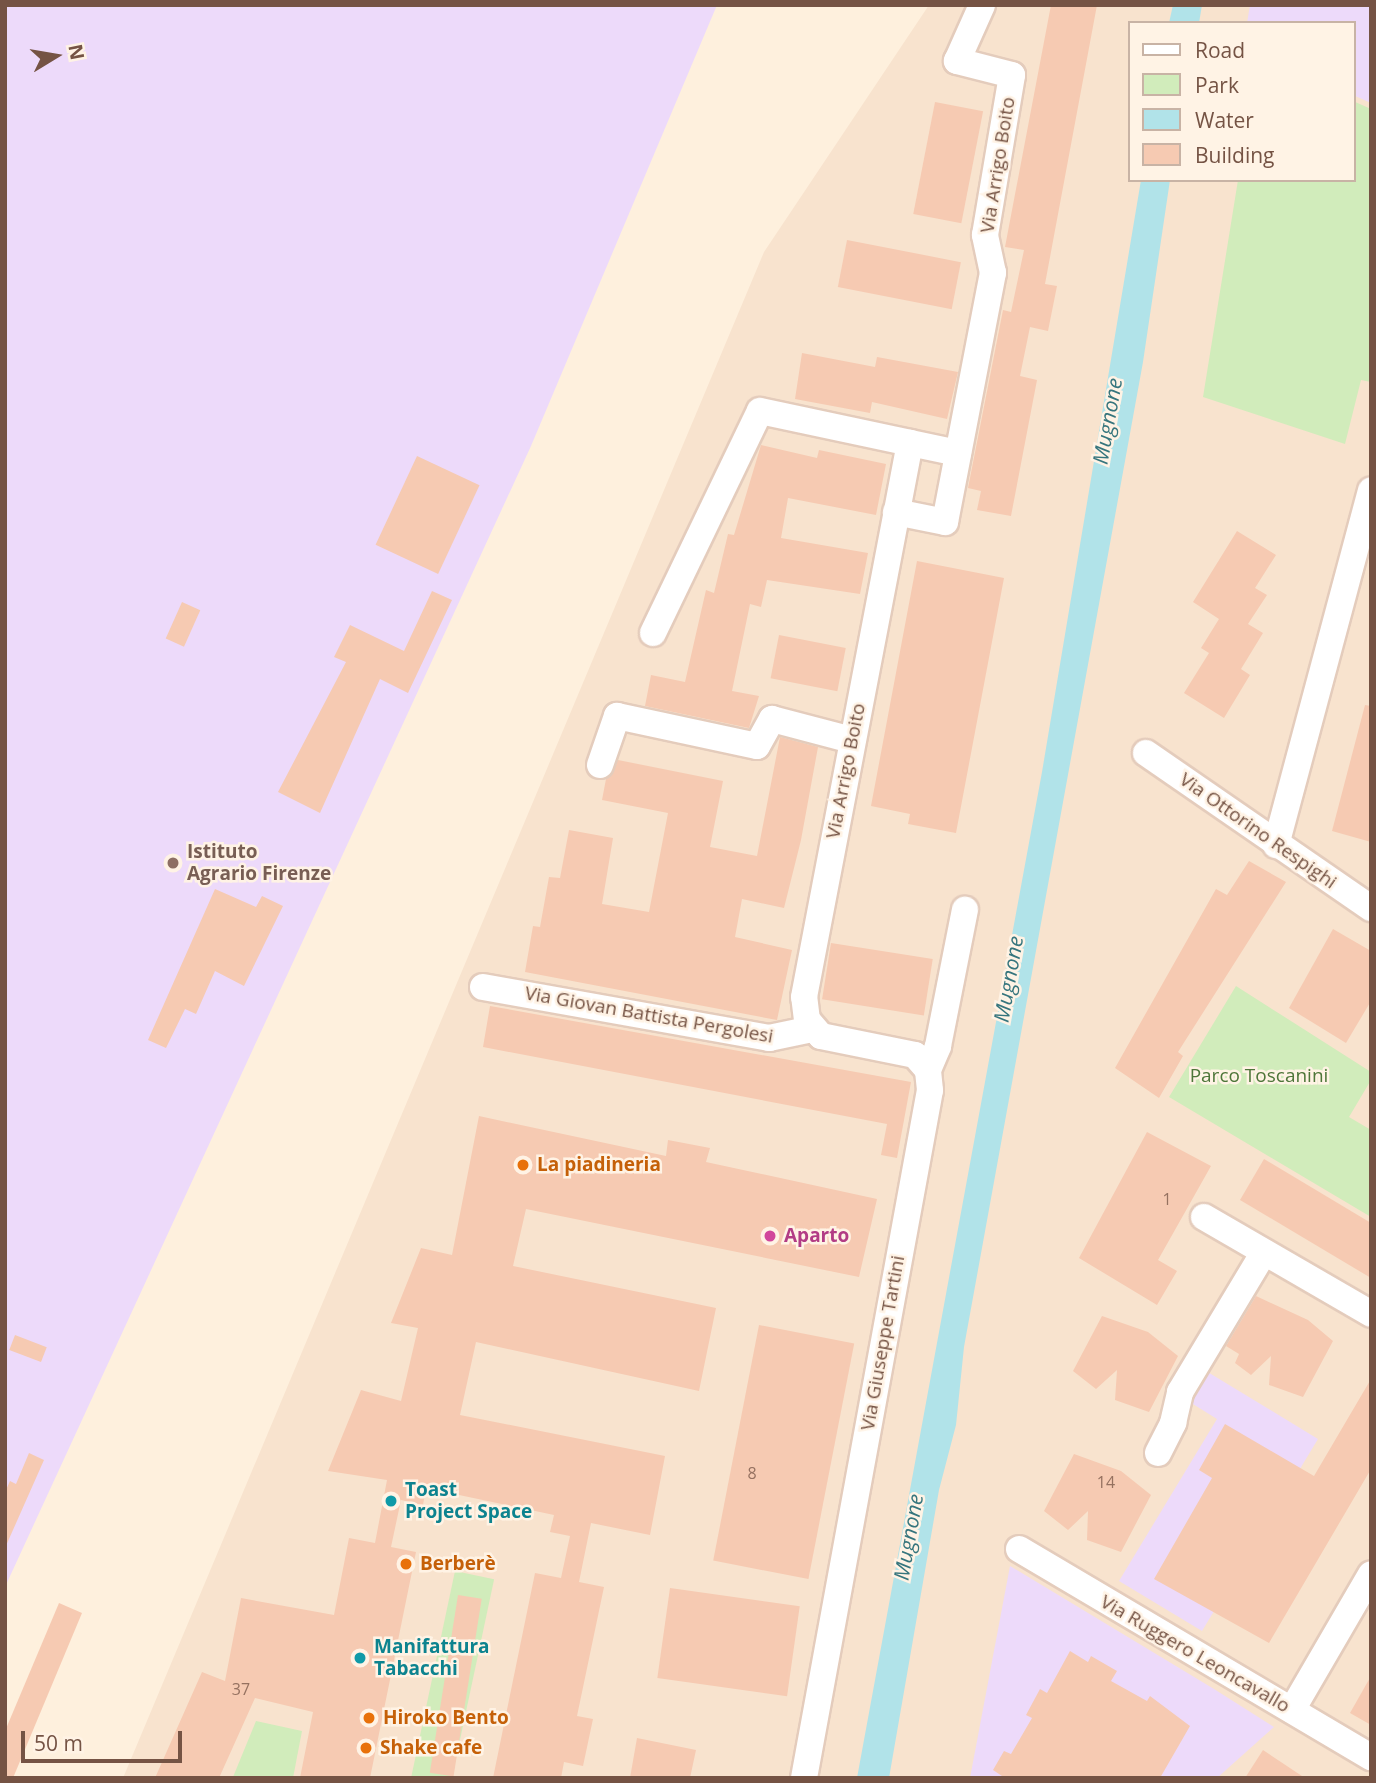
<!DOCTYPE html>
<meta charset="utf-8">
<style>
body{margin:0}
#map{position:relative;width:1376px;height:1783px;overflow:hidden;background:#fef0dd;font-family:"Open Sans",sans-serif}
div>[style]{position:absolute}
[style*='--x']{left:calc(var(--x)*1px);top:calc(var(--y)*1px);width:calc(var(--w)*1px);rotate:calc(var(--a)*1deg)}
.residential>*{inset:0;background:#f8e3ce}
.education>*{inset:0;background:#eddafa}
.green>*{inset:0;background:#d1ecbb;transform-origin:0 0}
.water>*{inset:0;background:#b1e3e9}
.building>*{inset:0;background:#f6cab2;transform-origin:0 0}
.roads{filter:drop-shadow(2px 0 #e4ccbc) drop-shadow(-2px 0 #e4ccbc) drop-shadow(0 2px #e4ccbc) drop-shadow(0 -2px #e4ccbc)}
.minor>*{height:26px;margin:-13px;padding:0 13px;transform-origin:13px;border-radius:13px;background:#fff}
.dots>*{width:19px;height:19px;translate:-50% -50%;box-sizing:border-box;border:4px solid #fff3e5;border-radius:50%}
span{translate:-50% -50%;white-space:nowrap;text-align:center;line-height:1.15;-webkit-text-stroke:5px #fff3e5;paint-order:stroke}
.number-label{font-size:16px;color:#957160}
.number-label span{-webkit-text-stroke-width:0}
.street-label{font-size:19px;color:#755344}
.education-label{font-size:19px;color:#785e54;font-weight:700}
.left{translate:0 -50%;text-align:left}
.park-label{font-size:19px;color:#4e7639}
.food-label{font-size:19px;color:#c56008;font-weight:700}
.hotel-label{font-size:19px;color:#b23c85;font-weight:700}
.culture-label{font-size:19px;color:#0d838f;font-weight:700}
.water-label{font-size:21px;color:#36757d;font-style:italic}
.frame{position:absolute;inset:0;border:7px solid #755344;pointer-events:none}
.legend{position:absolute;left:1128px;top:21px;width:228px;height:161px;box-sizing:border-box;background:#fff3e5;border:2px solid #c8b3a5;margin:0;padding:9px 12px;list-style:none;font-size:21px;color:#755344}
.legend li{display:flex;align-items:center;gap:14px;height:35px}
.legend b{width:35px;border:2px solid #c8b3a5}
.north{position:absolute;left:21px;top:21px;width:70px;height:70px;-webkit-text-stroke:5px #fff3e5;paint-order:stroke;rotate:79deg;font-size:19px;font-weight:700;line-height:28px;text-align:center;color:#755344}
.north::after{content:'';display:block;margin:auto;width:24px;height:32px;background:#755344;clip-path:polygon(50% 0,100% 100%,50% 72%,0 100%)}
.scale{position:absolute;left:21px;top:1731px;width:161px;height:32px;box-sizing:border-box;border:4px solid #755344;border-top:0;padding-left:9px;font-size:21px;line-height:24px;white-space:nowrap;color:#755344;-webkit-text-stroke:5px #fff3e5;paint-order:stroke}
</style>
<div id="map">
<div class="residential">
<i style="clip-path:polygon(evenodd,929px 5px,1371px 5px,1371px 1778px,123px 1778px,764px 252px,929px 5px,1129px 23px,1353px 23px,1353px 180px,1129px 180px,1129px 23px)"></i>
</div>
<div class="education">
<i style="clip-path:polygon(5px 5px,717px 5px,531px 446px,5px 1587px)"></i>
<i style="clip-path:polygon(1250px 5px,1371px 5px,1371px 103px,1353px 95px,1353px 23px,1247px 23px)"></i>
<i style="clip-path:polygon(1206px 1371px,1318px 1439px,1202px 1631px,1119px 1581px,1217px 1419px,1188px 1401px)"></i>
<i style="clip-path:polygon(1010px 1566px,1214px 1689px,1274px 1727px,1217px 1778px,970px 1778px)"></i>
</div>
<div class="green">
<i style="clip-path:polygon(1353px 101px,1371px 109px,1371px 382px,1361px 380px,1345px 444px,1203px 397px,1238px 180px,1353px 180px)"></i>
<i style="clip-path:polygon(1236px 986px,1371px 1072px,1371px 1080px,1349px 1117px,1371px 1130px,1371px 1217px,1169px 1097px)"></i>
<i style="left:455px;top:1571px;width:40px;height:211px;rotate:12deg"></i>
<i style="clip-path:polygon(256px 1721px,302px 1731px,293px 1778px,233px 1777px)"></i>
</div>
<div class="water">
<i style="clip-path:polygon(1173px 5px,1202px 5px,1199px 23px,1169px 23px)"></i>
<i style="clip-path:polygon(1141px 180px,1170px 180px,1143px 362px,964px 1347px,956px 1425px,939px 1490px,889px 1778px,857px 1778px,1042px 772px)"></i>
</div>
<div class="building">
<i style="clip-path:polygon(1051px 5px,1097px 5px,1045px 284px,1057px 286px,1048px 331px,1030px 327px,1020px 376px,1037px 380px,1011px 516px,977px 510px,981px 491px,968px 488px,1003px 310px,1011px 312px,1024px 250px,1005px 247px)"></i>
<i style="left:935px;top:102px;width:49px;height:114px;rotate:11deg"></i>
<i style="left:847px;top:240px;width:116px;height:48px;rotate:11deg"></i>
<i style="clip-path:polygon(802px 353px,875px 367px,877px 357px,958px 372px,947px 419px,872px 402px,870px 413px,795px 399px)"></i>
<i style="clip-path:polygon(761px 445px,817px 458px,819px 450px,886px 464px,876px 515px,788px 498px,781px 538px,868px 553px,860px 594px,767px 580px,761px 607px,750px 604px,732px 691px,759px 696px,749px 728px,645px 706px,651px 675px,685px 682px,706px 590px,714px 593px,728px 534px,734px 535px)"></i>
<i style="left:417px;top:456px;width:69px;height:98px;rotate:25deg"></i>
<i style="clip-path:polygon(1237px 531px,1276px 555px,1255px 588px,1267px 595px,1248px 624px,1263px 633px,1241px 669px,1250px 675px,1224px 718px,1184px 693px,1209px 653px,1201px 648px,1219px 619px,1193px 602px)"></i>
<i style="clip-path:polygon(917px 561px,1004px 578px,956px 833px,908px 824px,910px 814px,871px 806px)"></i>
<i style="clip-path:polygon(432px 591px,452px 600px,408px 693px,380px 679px,320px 813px,278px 792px,346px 662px,334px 657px,350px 625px,404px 651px)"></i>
<i style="left:182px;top:602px;width:20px;height:40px;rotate:24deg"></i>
<i style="left:779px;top:635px;width:68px;height:44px;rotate:11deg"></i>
<i style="clip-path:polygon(1365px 705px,1371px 706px,1371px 842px,1332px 831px)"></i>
<i style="clip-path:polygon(780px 737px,818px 747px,801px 840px,784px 908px,742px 899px,735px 937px,792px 950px,777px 1020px,525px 972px,533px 926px,540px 927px,549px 877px,560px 878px,569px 830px,613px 838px,602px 904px,649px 912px,668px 813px,602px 800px,606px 779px,618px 760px,723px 781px,710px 847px,757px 856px)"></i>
<i style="clip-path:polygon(1249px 861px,1286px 882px,1178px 1052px,1183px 1056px,1159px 1098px,1115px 1068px,1216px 889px,1227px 895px)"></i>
<i style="clip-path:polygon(215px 889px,256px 907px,262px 896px,283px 906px,244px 986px,215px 971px,196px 1014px,185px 1009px,166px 1048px,148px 1040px)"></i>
<i style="clip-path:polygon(1333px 929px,1371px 951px,1371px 1001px,1346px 1043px,1289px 1008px)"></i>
<i style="left:831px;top:943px;width:103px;height:57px;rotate:9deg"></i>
<i style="clip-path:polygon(490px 1006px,911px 1082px,897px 1158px,881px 1155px,887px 1124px,483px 1047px)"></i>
<i style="clip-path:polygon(479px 1116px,666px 1156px,668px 1140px,710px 1148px,706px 1162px,877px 1199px,859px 1277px,526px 1209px,513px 1266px,716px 1308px,699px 1391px,476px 1342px,460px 1415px,665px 1456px,650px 1535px,591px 1523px,579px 1582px,604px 1587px,577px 1716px,593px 1719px,583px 1766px,564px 1762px,561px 1778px,493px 1778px,535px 1573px,561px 1578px,570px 1536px,550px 1532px,554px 1515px,426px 1488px,423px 1505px,401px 1500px,391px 1547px,416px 1552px,370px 1778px,300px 1778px,313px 1712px,255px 1698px,219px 1778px,155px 1778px,202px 1672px,225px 1681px,241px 1598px,334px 1615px,349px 1538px,375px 1543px,387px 1480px,328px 1471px,361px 1390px,401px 1401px,418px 1328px,391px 1323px,421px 1248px,452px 1255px)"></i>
<i style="clip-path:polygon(1147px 1132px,1211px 1166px,1158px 1260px,1177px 1271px,1157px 1305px,1079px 1258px)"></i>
<i style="clip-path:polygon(1264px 1159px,1371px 1223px,1371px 1278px,1240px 1200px)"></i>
<i style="clip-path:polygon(1256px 1296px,1308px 1320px,1333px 1341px,1303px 1397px,1269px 1385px,1271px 1356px,1251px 1375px,1235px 1363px,1239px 1354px,1226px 1346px)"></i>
<i style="clip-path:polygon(1102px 1316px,1148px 1332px,1178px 1356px,1149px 1412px,1115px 1400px,1117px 1370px,1096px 1389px,1073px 1371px)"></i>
<i style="left:759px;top:1325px;width:97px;height:240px;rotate:11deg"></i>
<i style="left:15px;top:1335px;width:34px;height:16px;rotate:21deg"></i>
<i style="clip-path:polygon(1371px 1379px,1371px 1469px,1269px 1643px,1154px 1579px,1212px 1478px,1199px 1470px,1225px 1424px,1314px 1476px)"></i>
<i style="clip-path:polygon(29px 1453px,44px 1460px,5px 1548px,5px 1492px,10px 1481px,16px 1484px)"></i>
<i style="clip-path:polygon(1074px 1454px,1121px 1471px,1151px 1495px,1121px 1552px,1087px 1540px,1088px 1511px,1068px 1530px,1044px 1511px)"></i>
<i style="left:670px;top:1588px;width:131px;height:91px;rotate:8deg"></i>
<i style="left:458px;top:1595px;width:24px;height:180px;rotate:9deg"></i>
<i style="clip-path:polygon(59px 1603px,82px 1613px,13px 1778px,5px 1778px,5px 1731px)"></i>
<i style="clip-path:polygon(1070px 1651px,1088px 1662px,1091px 1656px,1117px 1671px,1111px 1681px,1147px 1701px,1150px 1696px,1190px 1726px,1160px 1778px,1005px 1778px,993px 1770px,1004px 1751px,1011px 1754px,1032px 1718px,1026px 1715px,1040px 1689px,1047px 1693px)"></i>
<i style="clip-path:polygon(1371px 1676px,1371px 1725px,1350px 1713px)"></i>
<i style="clip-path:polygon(637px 1738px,696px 1750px,690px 1778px,630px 1778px)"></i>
<i style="clip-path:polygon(1263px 1750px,1305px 1778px,1245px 1778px)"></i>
</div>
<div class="roads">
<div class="minor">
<i style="--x:896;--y:512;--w:50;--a:11.5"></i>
<i style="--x:945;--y:522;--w:254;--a:-79.1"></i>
<i style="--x:993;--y:273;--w:39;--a:-102"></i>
<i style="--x:985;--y:235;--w:162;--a:-80.4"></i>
<i style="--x:1012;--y:75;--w:57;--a:-165.7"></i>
<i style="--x:957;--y:61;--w:61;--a:-65.9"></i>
<i style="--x:653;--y:633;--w:246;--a:-64.3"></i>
<i style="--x:760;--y:411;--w:153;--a:12"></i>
<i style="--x:1146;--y:753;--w:273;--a:34.6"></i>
<i style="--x:600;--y:765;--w:52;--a:-70.9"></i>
<i style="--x:617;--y:716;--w:143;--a:12.1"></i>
<i style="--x:757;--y:746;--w:31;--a:-61"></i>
<i style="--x:772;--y:719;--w:83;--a:14.7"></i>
<i style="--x:1276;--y:845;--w:367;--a:-75"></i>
<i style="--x:483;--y:987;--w:291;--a:10.1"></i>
<i style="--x:769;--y:1038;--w:44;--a:-11.8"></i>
<i style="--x:928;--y:1070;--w:20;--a:-131"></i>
<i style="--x:915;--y:1055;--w:96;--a:-168.6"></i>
<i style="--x:821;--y:1036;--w:21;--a:-131"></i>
<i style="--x:807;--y:1020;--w:23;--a:-97"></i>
<i style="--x:804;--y:997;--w:564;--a:-79.17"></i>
<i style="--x:910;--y:443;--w:49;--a:11.8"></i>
<i style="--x:1204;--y:1217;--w:193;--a:30.1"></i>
<i style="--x:1158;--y:1453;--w:34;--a:-63"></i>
<i style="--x:1173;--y:1423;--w:32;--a:-77"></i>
<i style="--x:1180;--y:1392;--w:163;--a:-59"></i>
<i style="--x:1019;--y:1549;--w:409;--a:30.6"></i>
<i style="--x:1292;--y:1710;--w:157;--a:-59.8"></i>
<i style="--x:804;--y:1778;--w:699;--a:-79.62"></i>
<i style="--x:930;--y:1090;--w:20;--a:-96"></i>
<i style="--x:928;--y:1070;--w:26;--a:-67"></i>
<i style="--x:938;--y:1046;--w:139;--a:-78.8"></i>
</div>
</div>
<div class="dots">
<i style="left:173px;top:863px;background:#8d6e63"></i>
<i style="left:523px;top:1165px;background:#e8710a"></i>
<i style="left:770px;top:1236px;background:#d1479c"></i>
<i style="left:391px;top:1501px;background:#0f9aa8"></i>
<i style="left:406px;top:1564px;background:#e8710a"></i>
<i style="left:360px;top:1658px;background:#0f9aa8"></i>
<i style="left:369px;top:1718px;background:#e8710a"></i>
<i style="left:366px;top:1748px;background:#e8710a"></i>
</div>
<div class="number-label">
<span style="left:1167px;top:1199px">1</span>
<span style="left:752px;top:1473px">8</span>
<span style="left:1106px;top:1482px">14</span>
<span style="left:241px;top:1689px">37</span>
</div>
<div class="street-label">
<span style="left:998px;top:165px;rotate:-81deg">Via Arrigo Boito</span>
<span style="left:846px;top:771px;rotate:-79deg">Via Arrigo Boito</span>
<span style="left:1258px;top:831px;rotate:35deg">Via Ottorino Respighi</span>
<span style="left:649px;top:1015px;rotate:10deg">Via Giovan Battista Pergolesi</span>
<span style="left:883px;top:1343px;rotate:-80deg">Via Giuseppe Tartini</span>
<span style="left:1195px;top:1654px;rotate:30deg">Via Ruggero Leoncavallo</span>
</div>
<div class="education-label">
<span class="left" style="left:187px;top:863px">Istituto<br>Agrario Firenze</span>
</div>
<div class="park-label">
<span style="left:1259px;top:1076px">Parco Toscanini</span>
</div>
<div class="food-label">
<span class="left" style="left:537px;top:1165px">La piadineria</span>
<span class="left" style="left:420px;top:1564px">Berberè</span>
<span class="left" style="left:383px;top:1718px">Hiroko Bento</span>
<span class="left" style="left:380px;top:1748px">Shake cafe</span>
</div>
<div class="hotel-label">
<span class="left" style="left:784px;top:1236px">Aparto</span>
</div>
<div class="culture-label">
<span class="left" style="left:405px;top:1501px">Toast<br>Project Space</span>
<span class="left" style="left:374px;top:1658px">Manifattura<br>Tabacchi</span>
</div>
<div class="water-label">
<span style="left:1107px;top:421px;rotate:-80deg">Mugnone</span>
<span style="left:1008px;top:979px;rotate:-80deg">Mugnone</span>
<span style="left:908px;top:1537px;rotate:-80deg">Mugnone</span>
</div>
<div class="frame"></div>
<ul class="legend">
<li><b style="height:9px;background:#fff"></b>Road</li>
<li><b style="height:19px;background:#d1ecbb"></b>Park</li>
<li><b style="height:19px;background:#b1e3e9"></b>Water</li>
<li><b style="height:19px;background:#f6cab2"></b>Building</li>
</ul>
<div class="north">N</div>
<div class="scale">50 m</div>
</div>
